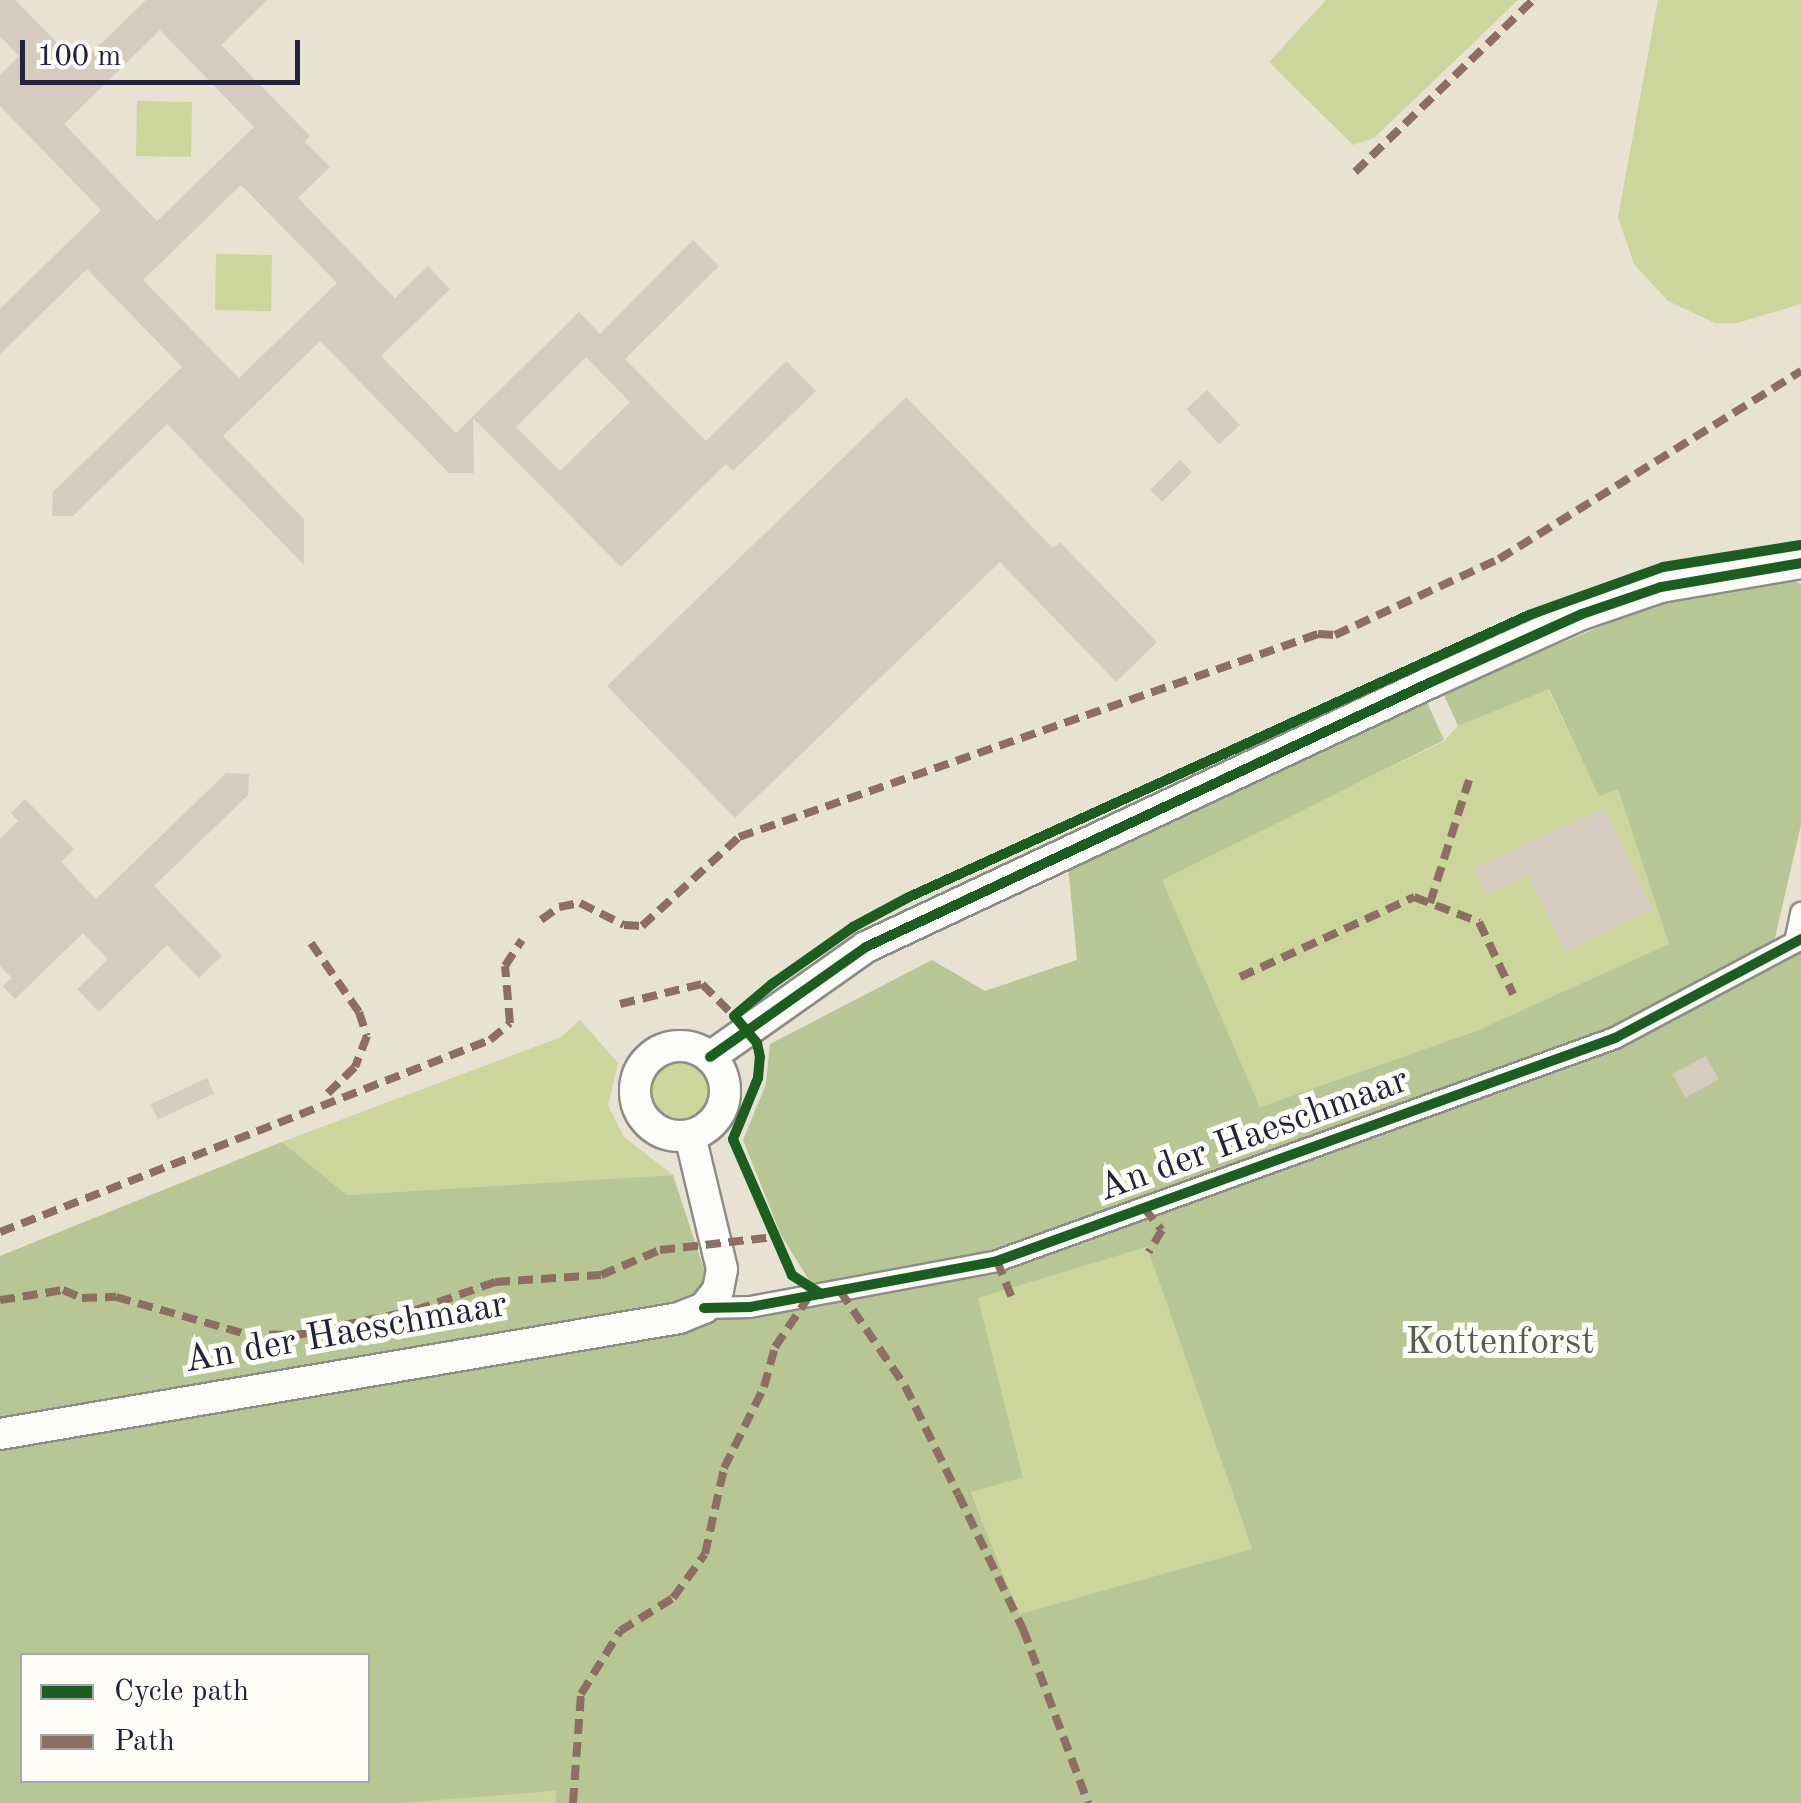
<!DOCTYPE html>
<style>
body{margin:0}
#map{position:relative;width:1801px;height:1803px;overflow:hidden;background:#e7e2d2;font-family:"Old Standard TT",serif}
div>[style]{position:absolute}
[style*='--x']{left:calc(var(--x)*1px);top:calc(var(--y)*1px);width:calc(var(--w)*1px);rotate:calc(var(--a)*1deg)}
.green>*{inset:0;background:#cbd59c;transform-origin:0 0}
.round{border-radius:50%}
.forest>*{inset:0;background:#b7c694}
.building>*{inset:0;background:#d5cbbf;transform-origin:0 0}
.roads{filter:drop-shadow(2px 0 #8e8c87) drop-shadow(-2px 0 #8e8c87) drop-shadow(0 2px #8e8c87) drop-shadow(0 -2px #8e8c87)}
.street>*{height:20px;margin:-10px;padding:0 10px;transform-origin:10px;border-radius:10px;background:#fbfbf8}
.secondary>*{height:30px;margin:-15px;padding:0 15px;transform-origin:15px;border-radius:15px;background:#fbfbf8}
.secondary>.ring{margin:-15px;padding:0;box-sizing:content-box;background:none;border:30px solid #fbfbf8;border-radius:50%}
.quiet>*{height:8px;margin-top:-4px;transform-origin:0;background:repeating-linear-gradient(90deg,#8d6e63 0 15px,transparent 0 23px)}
.cycleway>*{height:10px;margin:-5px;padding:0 5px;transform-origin:5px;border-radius:5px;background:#1b5e20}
span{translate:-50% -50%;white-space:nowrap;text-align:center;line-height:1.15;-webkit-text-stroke:10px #fdfcf7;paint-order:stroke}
.street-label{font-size:38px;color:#22223b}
.park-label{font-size:38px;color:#555d4e}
.legend{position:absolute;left:20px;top:1653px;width:350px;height:130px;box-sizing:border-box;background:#fdfcf7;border:2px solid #a5a5ac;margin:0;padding:12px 18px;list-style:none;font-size:30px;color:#22223b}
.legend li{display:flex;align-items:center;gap:20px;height:50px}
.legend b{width:50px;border:2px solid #a5a5ac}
.scale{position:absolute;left:20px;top:40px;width:280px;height:45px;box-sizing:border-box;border:5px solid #22223b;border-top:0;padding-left:12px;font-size:30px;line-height:35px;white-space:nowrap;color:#22223b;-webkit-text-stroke:8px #fdfcf7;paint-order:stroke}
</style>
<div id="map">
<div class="green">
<i style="clip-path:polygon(1326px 0,1518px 0,1374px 138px,1353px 145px,1269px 62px)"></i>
<i style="clip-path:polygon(1658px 0,1801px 0,1801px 304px,1737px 323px,1715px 323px,1668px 301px,1634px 264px,1618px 217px)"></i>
<i style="left:137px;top:101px;width:55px;height:55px;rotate:1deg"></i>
<i style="left:216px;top:254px;width:56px;height:56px;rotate:1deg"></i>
<i style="clip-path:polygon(1548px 689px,1599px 795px,1618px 788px,1669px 944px,1476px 1031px,1260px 1107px,1161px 879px,1444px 741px,1458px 726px)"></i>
<i style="clip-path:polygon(580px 1020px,618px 1063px,608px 1105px,624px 1137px,673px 1175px,347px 1195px,282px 1142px,561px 1037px)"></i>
<i class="round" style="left:645px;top:1059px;width:68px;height:68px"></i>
<i style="clip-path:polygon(1147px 1247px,1252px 1549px,1019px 1614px,971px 1491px,1023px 1476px,978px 1298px)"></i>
<i style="clip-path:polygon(557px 1791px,556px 1803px,397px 1803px,397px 1800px)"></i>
</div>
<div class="forest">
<i style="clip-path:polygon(evenodd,1790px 579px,1801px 584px,1801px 825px,1775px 938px,1784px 957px,1801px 949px,1801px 1803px,556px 1803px,556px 1791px,397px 1803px,0 1803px,0 1256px,282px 1142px,347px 1195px,673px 1175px,718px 1312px,819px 1296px,781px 1235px,743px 1140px,766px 1084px,770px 1044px,932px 960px,985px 991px,1077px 960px,1068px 865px,1426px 700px,1444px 740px,1162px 880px,1260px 1107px,1476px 1031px,1669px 944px,1618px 789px,1599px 796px,1549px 689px,1458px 726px,1443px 693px,1666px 599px,1790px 579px,1147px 1247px,1252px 1549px,1019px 1614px,971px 1492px,1023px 1477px,978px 1298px,1147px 1247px,1790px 579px,22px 1656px,368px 1656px,368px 1780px,22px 1780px,22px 1656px)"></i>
</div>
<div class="building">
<i style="clip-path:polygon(evenodd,0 0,15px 0,79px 65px,146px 0,267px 0,221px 45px,310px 136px,305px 142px,330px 167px,298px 198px,395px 298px,428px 266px,450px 289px,381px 356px,456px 433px,579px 312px,600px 334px,693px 240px,719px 266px,625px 359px,706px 441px,786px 361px,816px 391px,733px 471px,726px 464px,621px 567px,473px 418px,474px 473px,449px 473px,320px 341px,223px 436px,304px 519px,304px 565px,167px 424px,73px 516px,52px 516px,53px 492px,182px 367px,87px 269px,0 354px,0 309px,101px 210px,0 106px,0 75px,19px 56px,0 36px,0 0,160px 30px,254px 127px,157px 221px,64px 124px,160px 30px,0 0,241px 185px,337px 283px,239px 378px,143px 280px,241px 185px,0 0,586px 357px,630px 402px,560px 471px,516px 427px,586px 357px)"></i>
<i style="left:1207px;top:390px;width:48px;height:28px;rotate:47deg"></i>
<i style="clip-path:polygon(906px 397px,1053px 548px,1060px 542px,1157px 642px,1116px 682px,1000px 562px,735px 818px,607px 686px)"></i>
<i style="left:1180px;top:460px;width:17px;height:42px;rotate:45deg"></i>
<i style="clip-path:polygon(226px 773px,249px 774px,248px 795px,154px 886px,222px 956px,199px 978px,167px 945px,99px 1012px,77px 989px,108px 959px,83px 933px,15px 999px,3px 986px,12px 978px,0 966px,0 839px,18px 821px,11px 813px,25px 799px,74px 849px,61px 862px,96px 899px)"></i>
<i style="clip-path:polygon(1604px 808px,1652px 910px,1565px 951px,1528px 874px,1486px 894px,1474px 868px)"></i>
<i style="left:1706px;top:1056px;width:27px;height:38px;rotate:62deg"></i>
<i style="left:207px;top:1078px;width:17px;height:62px;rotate:65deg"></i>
</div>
<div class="roads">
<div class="street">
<i style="--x:1795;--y:942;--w:30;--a:-78"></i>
<i style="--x:704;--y:1308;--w:46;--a:-1.2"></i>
<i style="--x:750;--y:1307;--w:251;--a:-10.5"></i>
<i style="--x:997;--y:1261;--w:657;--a:-19.84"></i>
<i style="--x:1615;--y:1038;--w:211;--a:-28"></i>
</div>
<div class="secondary">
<i class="ring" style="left:635px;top:1046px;width:60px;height:60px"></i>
<i style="--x:710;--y:1057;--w:191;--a:-35.2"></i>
<i style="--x:866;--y:947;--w:622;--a:-25.12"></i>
<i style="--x:1429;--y:683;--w:168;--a:-24.3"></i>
<i style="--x:1582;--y:614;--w:83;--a:-18.9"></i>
<i style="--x:1661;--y:587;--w:142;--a:-9.7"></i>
<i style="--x:0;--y:1434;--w:689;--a:-9.69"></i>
<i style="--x:679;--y:1318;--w:27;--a:-22"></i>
<i style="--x:704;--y:1308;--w:23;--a:-52"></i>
<i style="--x:718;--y:1290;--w:21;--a:-79"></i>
<i style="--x:722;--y:1269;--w:137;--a:-103.5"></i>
</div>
</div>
<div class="quiet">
<i style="--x:1355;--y:172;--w:248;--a:-44"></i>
<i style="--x:1430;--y:903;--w:129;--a:-72.4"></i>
<i style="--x:541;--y:920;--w:22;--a:-36"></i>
<i style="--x:559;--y:907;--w:21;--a:-11"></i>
<i style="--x:580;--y:903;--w:49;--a:26.6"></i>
<i style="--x:624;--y:925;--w:18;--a:3"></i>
<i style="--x:642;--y:926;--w:132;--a:-42.5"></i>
<i style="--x:739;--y:837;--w:614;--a:-19.32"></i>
<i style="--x:1318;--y:634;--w:17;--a:3"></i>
<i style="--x:1335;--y:635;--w:181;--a:-24.9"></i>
<i style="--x:1499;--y:559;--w:356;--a:-31.9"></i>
<i style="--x:311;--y:943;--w:84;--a:55.2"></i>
<i style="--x:359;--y:1012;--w:25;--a:72"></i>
<i style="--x:367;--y:1036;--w:33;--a:111"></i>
<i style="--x:355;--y:1067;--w:42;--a:136"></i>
<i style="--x:1240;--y:977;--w:192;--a:-24.7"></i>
<i style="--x:1414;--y:897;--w:70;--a:21"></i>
<i style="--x:1479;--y:922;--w:80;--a:64.7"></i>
<i style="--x:620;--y:1004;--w:84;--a:-13.7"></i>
<i style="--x:702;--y:984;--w:45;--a:45"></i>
<i style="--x:1144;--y:1208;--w:28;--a:51"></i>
<i style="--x:1162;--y:1230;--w:26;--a:121"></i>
<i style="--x:0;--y:1232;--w:526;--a:-21.4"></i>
<i style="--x:490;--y:1040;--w:26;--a:-40"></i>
<i style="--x:510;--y:1023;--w:57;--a:-95"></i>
<i style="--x:505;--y:966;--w:31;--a:-57"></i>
<i style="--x:997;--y:1261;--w:40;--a:68"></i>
<i style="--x:840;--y:1291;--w:115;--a:55.6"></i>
<i style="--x:905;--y:1386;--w:120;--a:63.9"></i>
<i style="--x:958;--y:1494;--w:150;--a:64.3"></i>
<i style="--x:1023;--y:1629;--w:186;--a:69.5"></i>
<i style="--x:0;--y:1300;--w:64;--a:-9"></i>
<i style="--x:63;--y:1290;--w:21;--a:23"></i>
<i style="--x:82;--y:1298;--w:34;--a:-2"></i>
<i style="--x:116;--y:1297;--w:135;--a:15.9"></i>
<i style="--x:246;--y:1334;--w:51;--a:1.1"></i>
<i style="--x:297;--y:1335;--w:122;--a:-11.9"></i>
<i style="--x:416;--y:1310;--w:84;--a:-19.5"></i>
<i style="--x:495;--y:1282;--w:106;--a:-3.8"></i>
<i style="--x:601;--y:1275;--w:64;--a:-23"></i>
<i style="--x:660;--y:1250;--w:115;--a:-6.5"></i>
<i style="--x:573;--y:1803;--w:109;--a:-85.8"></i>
<i style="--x:581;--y:1694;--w:74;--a:-58.2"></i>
<i style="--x:620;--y:1631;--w:62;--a:-31.9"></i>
<i style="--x:673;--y:1598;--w:54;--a:-54"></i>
<i style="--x:705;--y:1554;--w:88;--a:-77.5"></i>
<i style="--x:724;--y:1468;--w:90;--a:-63.7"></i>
<i style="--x:764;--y:1387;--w:41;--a:-74.6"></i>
<i style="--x:775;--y:1347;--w:63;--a:-56.1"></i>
</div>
<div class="cycleway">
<i style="--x:710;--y:1057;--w:191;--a:-35.2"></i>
<i style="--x:866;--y:947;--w:622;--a:-25.12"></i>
<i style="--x:1429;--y:683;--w:168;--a:-24.3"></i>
<i style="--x:1582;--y:614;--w:83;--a:-18.9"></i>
<i style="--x:1661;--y:587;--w:142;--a:-9.7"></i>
<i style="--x:821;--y:1294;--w:35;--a:-147"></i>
<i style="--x:792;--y:1275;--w:148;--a:-113.5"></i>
<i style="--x:733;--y:1139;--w:66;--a:-67.7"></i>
<i style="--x:758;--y:1078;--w:21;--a:-85"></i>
<i style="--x:760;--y:1057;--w:14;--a:-102"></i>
<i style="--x:757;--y:1043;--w:35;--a:-130"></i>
<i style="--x:734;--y:1016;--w:50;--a:-40.1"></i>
<i style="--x:772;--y:984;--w:99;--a:-35.1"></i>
<i style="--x:853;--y:927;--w:64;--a:-28.2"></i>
<i style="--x:909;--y:897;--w:681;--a:-24.46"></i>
<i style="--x:1529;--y:615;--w:142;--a:-19.7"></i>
<i style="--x:1663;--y:567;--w:139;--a:-9.1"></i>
<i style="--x:704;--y:1308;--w:46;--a:-1.2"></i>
<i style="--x:750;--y:1307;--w:251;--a:-10.5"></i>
<i style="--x:997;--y:1261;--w:657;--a:-19.84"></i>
<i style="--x:1615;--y:1038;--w:211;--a:-28"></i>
</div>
<div class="street-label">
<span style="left:1254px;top:1136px;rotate:-20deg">An der Haeschmaar</span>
<span style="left:346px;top:1334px;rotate:-10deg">An der Haeschmaar</span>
</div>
<div class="park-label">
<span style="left:1500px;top:1344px">Kottenforst</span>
</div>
<ul class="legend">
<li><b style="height:12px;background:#1b5e20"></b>Cycle path</li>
<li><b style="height:12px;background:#8d6e63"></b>Path</li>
</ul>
<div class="scale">100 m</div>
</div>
